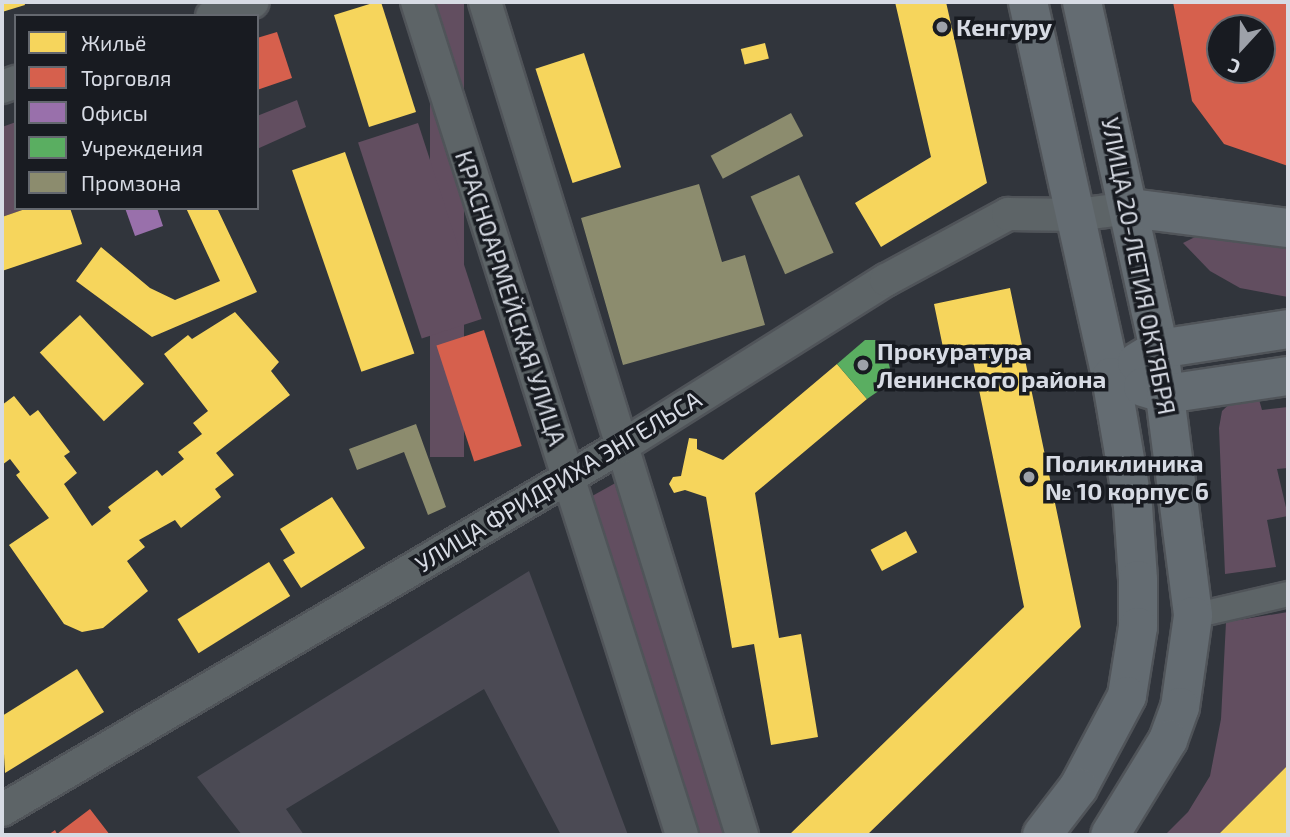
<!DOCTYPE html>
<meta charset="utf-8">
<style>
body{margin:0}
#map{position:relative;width:1290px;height:837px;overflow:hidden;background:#31353c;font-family:"Exo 2",sans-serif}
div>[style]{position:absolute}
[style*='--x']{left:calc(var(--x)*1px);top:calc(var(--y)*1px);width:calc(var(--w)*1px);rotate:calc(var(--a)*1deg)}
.green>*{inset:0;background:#624e60;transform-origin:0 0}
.homes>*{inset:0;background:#f6d55c;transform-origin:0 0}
.shops>*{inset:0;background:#d6604d;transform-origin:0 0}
.offices>*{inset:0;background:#9970ab}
.public>*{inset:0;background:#5aae61}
.industry>*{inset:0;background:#8c8c6e;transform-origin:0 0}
.building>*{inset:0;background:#4b4a54}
.roads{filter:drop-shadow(2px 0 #505459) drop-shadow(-2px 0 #505459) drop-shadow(0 2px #505459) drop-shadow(0 -2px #505459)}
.minor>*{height:24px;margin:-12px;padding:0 12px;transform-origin:12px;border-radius:12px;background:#5d6467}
.tertiary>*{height:32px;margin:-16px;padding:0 16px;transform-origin:16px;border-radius:16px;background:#5d6467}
.primary>*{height:38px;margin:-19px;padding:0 19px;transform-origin:19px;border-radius:19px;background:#646c72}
.dots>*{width:19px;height:19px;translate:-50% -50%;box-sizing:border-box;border:4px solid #181b21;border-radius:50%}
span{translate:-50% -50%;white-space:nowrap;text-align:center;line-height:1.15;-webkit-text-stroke:7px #181b21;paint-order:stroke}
.poi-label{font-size:24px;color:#d7dbe4;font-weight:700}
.left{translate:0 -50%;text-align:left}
.street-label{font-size:24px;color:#d7dbe4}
.frame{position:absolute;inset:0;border:4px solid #d7dbe4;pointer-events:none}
.legend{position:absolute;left:14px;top:14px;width:245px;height:196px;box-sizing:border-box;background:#181b21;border:2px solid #64686f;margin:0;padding:9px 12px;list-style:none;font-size:21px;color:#d7dbe4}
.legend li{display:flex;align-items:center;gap:14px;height:35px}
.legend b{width:35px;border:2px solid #64686f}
.north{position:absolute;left:1206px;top:14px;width:70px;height:70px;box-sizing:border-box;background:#181b21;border:2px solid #64686f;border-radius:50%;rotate:202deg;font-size:19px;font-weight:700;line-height:28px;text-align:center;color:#d7dbe4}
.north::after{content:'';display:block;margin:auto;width:24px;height:32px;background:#9da1a9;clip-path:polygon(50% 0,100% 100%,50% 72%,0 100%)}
</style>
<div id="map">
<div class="green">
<i style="left:430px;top:2px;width:34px;height:455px"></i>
<i style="clip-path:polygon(297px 100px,306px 127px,257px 149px,257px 116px)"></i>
<i style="clip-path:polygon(16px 122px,16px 208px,28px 208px,2px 217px,2px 127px)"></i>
<i style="left:418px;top:123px;width:206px;height:63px;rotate:72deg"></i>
<i style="clip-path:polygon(1199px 235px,1288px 245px,1288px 297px,1240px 288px,1210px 271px,1183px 243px)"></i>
<i style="clip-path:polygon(1256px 389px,1262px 410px,1288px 407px,1288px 468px,1277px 469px,1288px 516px,1267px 520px,1276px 567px,1225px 574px,1219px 428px,1222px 411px,1237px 397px)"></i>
<i style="clip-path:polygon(619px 481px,728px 835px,695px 835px,585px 500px)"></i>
<i style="clip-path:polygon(1288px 612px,1288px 765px,1218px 835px,1165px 835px,1188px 812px,1210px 776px,1221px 719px,1226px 622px)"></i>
</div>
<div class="homes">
<i style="clip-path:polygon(2px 2px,24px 2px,25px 5px,2px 12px)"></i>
<i style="clip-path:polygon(376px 2px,381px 2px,416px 112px,369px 127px,334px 15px)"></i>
<i style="clip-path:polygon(895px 2px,946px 2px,987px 183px,881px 247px,855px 203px,931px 157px)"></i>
<i style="left:765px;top:43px;width:16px;height:25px;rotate:76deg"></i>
<i style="left:584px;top:53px;width:120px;height:51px;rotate:72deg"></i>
<i style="left:345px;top:152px;width:213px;height:56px;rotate:71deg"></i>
<i style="clip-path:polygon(28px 208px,70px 208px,82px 244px,2px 271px,2px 217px)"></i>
<i style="clip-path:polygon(186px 208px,217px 208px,257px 292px,152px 337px,76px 281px,101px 247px,150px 288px,175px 300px,220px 281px)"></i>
<i style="clip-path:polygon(1010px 288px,1081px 627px,867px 835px,789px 835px,1024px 607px,972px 356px,946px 362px,934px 304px)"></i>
<i style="clip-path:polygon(235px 312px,279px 362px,271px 371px,290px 395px,216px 453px,234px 475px,215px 489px,221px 497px,181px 528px,175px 520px,139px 540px,145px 547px,127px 561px,148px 591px,103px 628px,82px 632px,64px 624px,9px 545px,49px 518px,16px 475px,20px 472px,10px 459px,2px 465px,2px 405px,14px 396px,30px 416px,38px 410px,70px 452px,64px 456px,77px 473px,64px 484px,92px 526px,111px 511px,108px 507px,157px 470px,162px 476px,184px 459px,178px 452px,202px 434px,193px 423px,208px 411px,164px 354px,188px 335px,192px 339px)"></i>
<i style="left:80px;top:315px;width:94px;height:55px;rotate:47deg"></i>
<i style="clip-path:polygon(837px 364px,867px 399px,755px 493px,779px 638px,801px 634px,818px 737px,771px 745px,754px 644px,732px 648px,706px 497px,685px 490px,674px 493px,669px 484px,673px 477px,681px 476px,689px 438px,697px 439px,697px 449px,723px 460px)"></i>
<i style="clip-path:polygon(332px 497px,365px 548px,301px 588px,283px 560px,295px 553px,280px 529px)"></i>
<i style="left:906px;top:531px;width:24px;height:40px;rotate:62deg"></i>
<i style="left:269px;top:562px;width:40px;height:108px;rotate:58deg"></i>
<i style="clip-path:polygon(77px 669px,104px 712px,5px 773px,2px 716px)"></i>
<i style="clip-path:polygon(1288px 765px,1288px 835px,1218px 835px)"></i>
</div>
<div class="shops">
<i style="clip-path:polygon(evenodd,1173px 2px,1288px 2px,1288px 166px,1224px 144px,1192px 101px,1173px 2px,1220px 28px,1262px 28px,1262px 70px,1220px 70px,1220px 28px)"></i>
<i style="clip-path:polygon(277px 32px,292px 78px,257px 90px,257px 38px)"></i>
<i style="left:484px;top:330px;width:122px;height:50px;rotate:72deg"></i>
<i style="clip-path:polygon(90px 809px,110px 835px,48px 835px,55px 830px,57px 834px)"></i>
</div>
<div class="offices">
<i style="clip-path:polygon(125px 208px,157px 208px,163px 226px,135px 236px)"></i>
</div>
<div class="public">
<i style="clip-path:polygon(865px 340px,875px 340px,885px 348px,893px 381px,867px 399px,837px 364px)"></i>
</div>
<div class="industry">
<i style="left:791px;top:113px;width:26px;height:91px;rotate:62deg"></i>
<i style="left:799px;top:175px;width:85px;height:53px;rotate:66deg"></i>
<i style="clip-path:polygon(699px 184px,722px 262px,745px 255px,765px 325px,623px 365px,581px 218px)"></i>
<i style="clip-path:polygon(416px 424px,446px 507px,428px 515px,404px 452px,357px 470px,349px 449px)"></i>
</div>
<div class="building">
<i style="clip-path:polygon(529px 571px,628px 835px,561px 835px,484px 689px,286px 809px,304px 835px,242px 835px,197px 777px)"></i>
</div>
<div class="roads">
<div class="minor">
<i style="--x:1193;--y:616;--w:98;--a:-13"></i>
</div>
<div class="tertiary">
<i style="--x:417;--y:2;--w:874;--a:72.35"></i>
<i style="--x:485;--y:2;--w:872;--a:72.85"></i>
<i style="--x:212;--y:16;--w:43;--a:-18.9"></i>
<i style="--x:2;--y:87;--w:15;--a:-20"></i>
<i style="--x:2;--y:810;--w:719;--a:-30.42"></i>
<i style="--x:622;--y:446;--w:312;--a:-32.2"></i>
<i style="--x:886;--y:280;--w:139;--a:-28.4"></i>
<i style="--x:1008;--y:214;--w:68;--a:0.8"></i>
<i style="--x:1076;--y:215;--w:54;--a:-7.4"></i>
</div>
<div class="primary">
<i style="--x:1028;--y:2;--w:384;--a:77.5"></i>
<i style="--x:1111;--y:377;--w:131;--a:80.3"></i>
<i style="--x:1133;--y:506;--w:74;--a:86.1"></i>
<i style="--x:1138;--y:580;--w:47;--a:90"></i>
<i style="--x:1138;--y:627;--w:70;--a:99.1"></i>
<i style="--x:1127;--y:696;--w:104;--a:118"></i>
<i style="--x:1078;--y:788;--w:59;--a:127.5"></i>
<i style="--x:1082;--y:2;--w:355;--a:77.5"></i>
<i style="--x:1159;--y:349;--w:269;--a:82.7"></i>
<i style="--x:1193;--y:616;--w:92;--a:98.1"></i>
<i style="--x:1180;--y:707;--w:35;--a:110"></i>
<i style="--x:1168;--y:740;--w:111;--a:121.4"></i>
<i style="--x:1130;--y:208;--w:159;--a:7.2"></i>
<i style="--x:1137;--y:362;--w:26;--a:-31"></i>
<i style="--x:1159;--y:349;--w:131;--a:-8.8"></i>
<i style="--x:1143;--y:387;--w:24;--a:17"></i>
<i style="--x:1166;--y:394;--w:123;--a:-8.4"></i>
</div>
</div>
<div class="dots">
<i style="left:942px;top:27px;background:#9da1a9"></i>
<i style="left:863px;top:365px;background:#9da1a9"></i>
<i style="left:1029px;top:477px;background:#9da1a9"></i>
</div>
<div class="poi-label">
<span class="left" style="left:956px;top:27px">Кенгуру</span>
<span class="left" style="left:877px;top:365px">Прокуратура<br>Ленинского района</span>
<span class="left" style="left:1045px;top:477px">Поликлиника<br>№ 10 корпус 6</span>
</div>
<div class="street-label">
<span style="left:1139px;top:266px;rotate:79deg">УЛИЦА 20-ЛЕТИЯ ОКТЯБРЯ</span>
<span style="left:511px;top:298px;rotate:72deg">КРАСНОАРМЕЙСКАЯ УЛИЦА</span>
<span style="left:558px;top:481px;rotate:-31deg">УЛИЦА ФРИДРИХА ЭНГЕЛЬСА</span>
</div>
<div class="frame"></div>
<ul class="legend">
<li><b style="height:19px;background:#f6d55c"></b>Жильё</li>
<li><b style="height:19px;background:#d6604d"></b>Торговля</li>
<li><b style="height:19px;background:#9970ab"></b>Офисы</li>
<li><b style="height:19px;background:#5aae61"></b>Учреждения</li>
<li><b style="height:19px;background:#8c8c6e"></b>Промзона</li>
</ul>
<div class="north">С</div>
</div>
